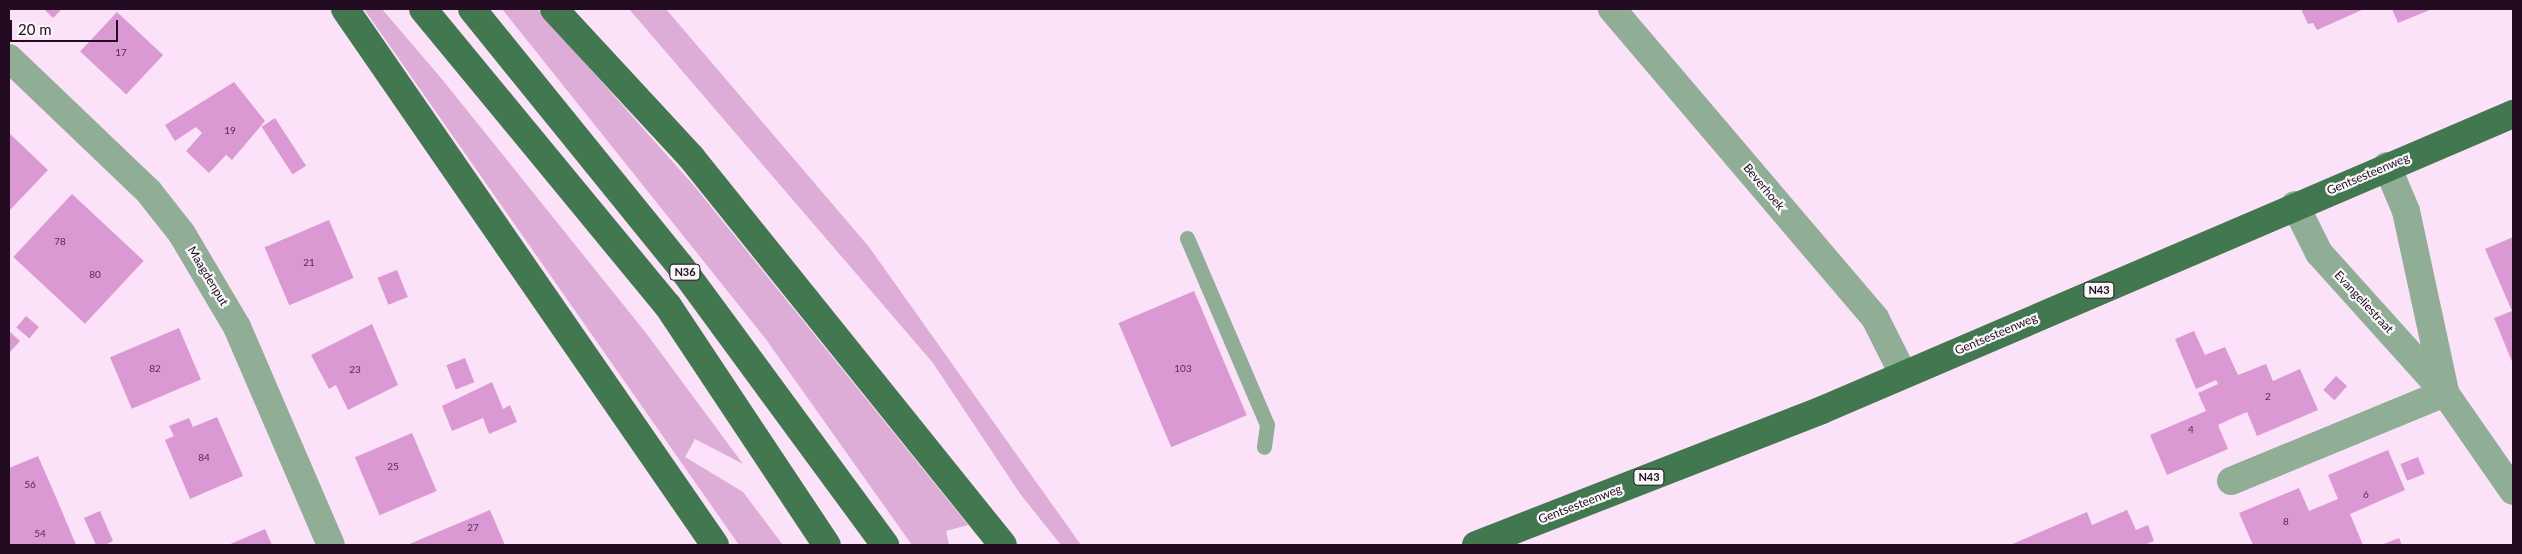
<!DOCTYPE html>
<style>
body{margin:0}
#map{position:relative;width:2522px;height:554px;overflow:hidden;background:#fce2f8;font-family:Lato,sans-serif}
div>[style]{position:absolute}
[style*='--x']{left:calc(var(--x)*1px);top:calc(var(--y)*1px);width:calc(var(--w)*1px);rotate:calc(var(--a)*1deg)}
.green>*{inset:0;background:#ddacd7}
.building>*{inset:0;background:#db99d3;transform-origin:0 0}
.lane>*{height:15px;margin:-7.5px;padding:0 7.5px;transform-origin:7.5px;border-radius:7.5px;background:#90ad96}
.street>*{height:28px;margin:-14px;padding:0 14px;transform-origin:14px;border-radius:14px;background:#90ad96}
.primary>*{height:28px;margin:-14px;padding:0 14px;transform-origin:14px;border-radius:14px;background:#41784f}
span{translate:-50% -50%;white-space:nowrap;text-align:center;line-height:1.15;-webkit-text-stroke:4.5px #f8f8f8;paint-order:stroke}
.number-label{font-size:10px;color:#512f4e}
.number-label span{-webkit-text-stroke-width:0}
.shield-label span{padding:1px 4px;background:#f8f8f8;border:1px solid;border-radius:4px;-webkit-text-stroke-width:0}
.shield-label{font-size:11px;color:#230c21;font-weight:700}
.street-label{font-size:12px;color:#230c21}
.frame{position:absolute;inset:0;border:10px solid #230c21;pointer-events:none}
.scale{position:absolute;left:10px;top:20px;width:108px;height:22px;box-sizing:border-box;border:2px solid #230c21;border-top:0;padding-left:6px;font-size:15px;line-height:18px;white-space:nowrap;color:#230c21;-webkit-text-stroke:4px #f8f8f8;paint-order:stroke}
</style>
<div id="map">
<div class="green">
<i style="clip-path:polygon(364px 9px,382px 9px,441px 78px,646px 333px,743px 464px,695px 439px,685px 457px,743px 492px,783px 545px,739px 545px)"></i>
<i style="clip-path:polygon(502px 9px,537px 9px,695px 187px,968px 525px,946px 531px,949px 545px,912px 545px,765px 338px)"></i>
<i style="clip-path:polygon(629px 9px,666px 9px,869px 247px,1081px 545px,1061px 545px,1021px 495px,933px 363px)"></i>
</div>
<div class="building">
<i style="clip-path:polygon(44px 9px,62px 9px,53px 18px)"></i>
<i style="clip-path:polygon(2301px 9px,2364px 9px,2317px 30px,2313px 23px,2308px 24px)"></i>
<i style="clip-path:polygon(2392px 9px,2432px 9px,2398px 23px)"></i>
<i style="left:117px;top:12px;width:63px;height:54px;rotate:43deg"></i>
<i style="clip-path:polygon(234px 82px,265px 121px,232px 160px,226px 155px,209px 173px,186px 151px,202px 133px,196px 127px,175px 141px,165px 125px)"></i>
<i style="left:275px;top:118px;width:57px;height:16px;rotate:57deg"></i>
<i style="clip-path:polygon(9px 133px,48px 170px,9px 211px)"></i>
<i style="left:72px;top:194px;width:98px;height:86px;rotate:43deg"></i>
<i style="left:329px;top:220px;width:63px;height:70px;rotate:67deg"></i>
<i style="clip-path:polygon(2513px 237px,2513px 364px,2494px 318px,2512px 311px,2485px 249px)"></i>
<i style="left:397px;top:270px;width:29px;height:21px;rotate:68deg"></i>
<i style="left:1194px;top:291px;width:135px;height:82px;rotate:67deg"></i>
<i style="left:26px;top:316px;width:17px;height:15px;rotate:40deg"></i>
<i style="clip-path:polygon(372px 324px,398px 385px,348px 410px,336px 385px,329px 389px,311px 355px)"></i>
<i style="left:179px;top:328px;width:56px;height:75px;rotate:67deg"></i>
<i style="clip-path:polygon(9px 331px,20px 341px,9px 353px)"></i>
<i style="clip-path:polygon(2194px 331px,2205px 355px,2225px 347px,2238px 375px,2266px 364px,2273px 381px,2300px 369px,2318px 410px,2257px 436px,2247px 412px,2233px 418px,2218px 425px,2228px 449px,2167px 475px,2150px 435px,2206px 411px,2198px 393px,2218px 384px,2216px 380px,2196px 389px,2175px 339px)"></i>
<i style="left:465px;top:358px;width:26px;height:20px;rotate:69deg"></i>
<i style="left:2336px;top:376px;width:15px;height:19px;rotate:42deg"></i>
<i style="clip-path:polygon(492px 382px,503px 409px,510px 405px,517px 422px,489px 434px,483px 418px,452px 431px,442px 406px)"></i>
<i style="clip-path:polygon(217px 417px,243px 476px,190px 499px,165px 440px,174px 436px,169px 426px,189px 418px,193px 427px)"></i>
<i style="left:412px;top:433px;width:63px;height:62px;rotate:67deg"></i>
<i style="clip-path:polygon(2388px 450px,2405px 490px,2350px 514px,2363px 545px,2253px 545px,2239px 513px,2299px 488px,2309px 511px,2338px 499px,2328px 475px)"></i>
<i style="clip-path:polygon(38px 456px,58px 502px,76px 545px,9px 545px,9px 468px)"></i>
<i style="left:2418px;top:457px;width:18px;height:19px;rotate:68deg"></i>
<i style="clip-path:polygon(490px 510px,505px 545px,407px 545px)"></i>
<i style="clip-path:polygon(2127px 510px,2136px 530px,2148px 525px,2154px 541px,2144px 545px,2010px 545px,2087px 512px,2092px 525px)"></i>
<i style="clip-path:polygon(100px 511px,113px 541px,105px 545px,96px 545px,84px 518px)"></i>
<i style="clip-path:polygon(265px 529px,272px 545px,228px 545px)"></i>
<i style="clip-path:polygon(2399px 538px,2402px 545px,2381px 545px)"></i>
</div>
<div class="lane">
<i style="--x:1187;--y:238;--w:203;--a:66.8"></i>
<i style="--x:1267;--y:425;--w:22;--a:98"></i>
</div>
<div class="street">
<i style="--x:1612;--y:9;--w:406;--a:49.6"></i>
<i style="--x:1875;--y:318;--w:63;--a:63.4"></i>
<i style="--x:9;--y:58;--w:194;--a:43.7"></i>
<i style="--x:149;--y:192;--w:53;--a:51.8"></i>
<i style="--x:182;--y:234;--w:108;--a:59.4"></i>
<i style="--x:237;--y:327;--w:237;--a:66.7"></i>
<i style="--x:2387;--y:166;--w:49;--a:67.1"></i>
<i style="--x:2406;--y:211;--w:184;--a:77.8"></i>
<i style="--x:2295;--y:205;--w:54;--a:63.4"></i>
<i style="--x:2319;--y:253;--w:188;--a:48"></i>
<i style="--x:2445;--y:393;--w:119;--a:55.2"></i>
<i style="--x:2231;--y:481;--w:231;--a:-22.4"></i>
</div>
<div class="primary">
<i style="--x:345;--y:9;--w:651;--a:55.38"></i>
<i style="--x:423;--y:9;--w:385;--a:50.5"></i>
<i style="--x:668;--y:306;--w:287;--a:56.4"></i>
<i style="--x:472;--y:9;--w:332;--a:51"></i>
<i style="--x:681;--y:267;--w:345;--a:53.7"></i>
<i style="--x:554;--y:9;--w:202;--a:47.2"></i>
<i style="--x:691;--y:157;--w:498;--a:51.2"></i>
<i style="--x:1476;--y:545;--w:371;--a:-21.3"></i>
<i style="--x:1822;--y:410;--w:752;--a:-23.19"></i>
</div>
<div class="number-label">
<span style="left:121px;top:53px">17</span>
<span style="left:230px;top:131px">19</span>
<span style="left:60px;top:242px">78</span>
<span style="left:309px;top:263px">21</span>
<span style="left:95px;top:275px">80</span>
<span style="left:155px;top:369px">82</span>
<span style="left:1183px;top:369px">103</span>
<span style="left:355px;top:370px">23</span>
<span style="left:2268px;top:397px">2</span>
<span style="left:2191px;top:430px">4</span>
<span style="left:204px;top:458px">84</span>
<span style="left:393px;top:467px">25</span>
<span style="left:30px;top:485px">56</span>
<span style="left:2366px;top:495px">6</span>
<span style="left:2286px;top:522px">8</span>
<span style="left:473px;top:528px">27</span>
<span style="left:40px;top:534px">54</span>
</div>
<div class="shield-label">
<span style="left:685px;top:272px">N36</span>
<span style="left:2099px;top:290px">N43</span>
<span style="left:1649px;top:477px">N43</span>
</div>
<div class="street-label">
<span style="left:2368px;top:174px;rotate:-23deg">Gentsesteenweg</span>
<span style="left:1764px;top:187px;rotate:50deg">Beverhoek</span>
<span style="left:208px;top:276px;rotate:59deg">Maagdenput</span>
<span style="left:2364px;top:302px;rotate:47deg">Evangeliestraat</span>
<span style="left:1996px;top:334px;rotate:-23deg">Gentsesteenweg</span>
<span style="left:1580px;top:504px;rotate:-21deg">Gentsesteenweg</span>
</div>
<div class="frame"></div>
<div class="scale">20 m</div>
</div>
